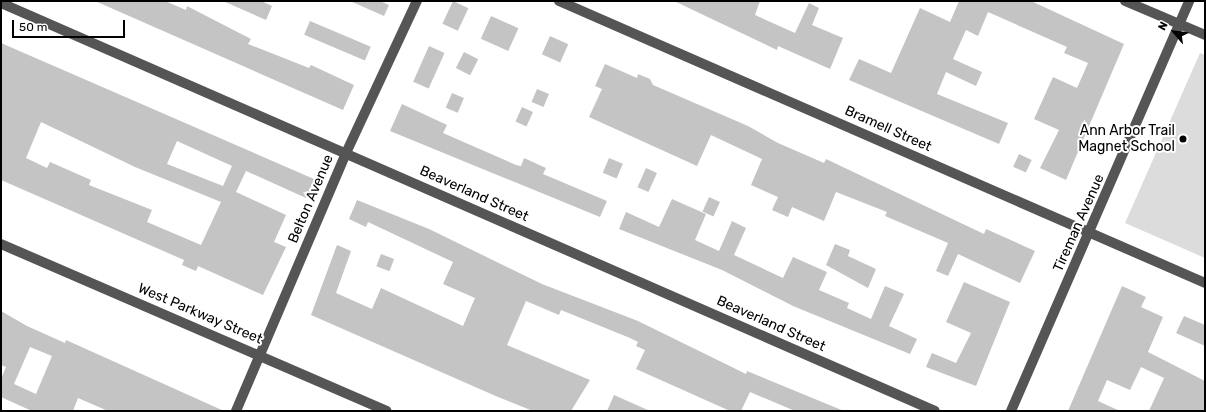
<!DOCTYPE html>
<style>
body{margin:0}
#map{position:relative;width:1206px;height:412px;overflow:hidden;background:#fff;font-family:Rubik,sans-serif}
div>[style]{position:absolute}
[style*='--x']{left:calc(var(--x)*1px);top:calc(var(--y)*1px);width:calc(var(--w)*1px);rotate:calc(var(--a)*1deg)}
.green>*{inset:0;background:#dcdcdc}
.building>*{inset:0;background:#c4c4c4;transform-origin:0 0}
.minor>*{height:10px;margin:-5px;padding:0 5px;transform-origin:5px;border-radius:5px;background:#555}
.dots>*{width:11px;height:11px;translate:-50% -50%;box-sizing:border-box;border:2px solid #fff;border-radius:50%}
span{translate:-50% -50%;white-space:nowrap;text-align:center;line-height:1.15;-webkit-text-stroke:4px #fff;paint-order:stroke}
.street-label{font-size:14px;color:#000}
.poi-label{font-size:14px;color:#000}
.right{translate:-100% -50%;text-align:right}
.frame{position:absolute;inset:0;border:2px solid #000;pointer-events:none}
.north{position:absolute;left:1154px;top:12px;width:40px;height:40px;-webkit-text-stroke:3px #fff;paint-order:stroke;rotate:298deg;font-size:11px;font-weight:700;line-height:16px;text-align:center;color:#000}
.north::after{content:'';display:block;margin:auto;width:14px;height:18px;background:#000;clip-path:polygon(50% 0,100% 100%,50% 72%,0 100%)}
.scale{position:absolute;left:12px;top:20px;width:113px;height:18px;box-sizing:border-box;border:2px solid #000;border-top:0;padding-left:5px;font-size:12px;line-height:14px;white-space:nowrap;color:#000;-webkit-text-stroke:3px #fff;paint-order:stroke}
</style>
<div id="map">
<div class="green">
<i style="clip-path:polygon(1200px 53px,1205px 55px,1205px 258px,1125px 223px)"></i>
</div>
<div class="building">
<i style="clip-path:polygon(95px 1px,165px 1px,186px 10px,187px 6px,251px 39px,248px 44px,309px 68px,311px 65px,354px 85px,343px 110px)"></i>
<i style="clip-path:polygon(223px 1px,261px 1px,272px 6px,266px 20px)"></i>
<i style="clip-path:polygon(350px 1px,380px 1px,389px 5px,384px 16px)"></i>
<i style="left:453px;top:1px;width:17px;height:25px;rotate:25deg"></i>
<i style="clip-path:polygon(674px 1px,760px 1px,755px 15px,795px 33px,809px 3px,819px 8px,812px 25px,843px 38px,830px 69px,778px 46px,777px 50px)"></i>
<i style="clip-path:polygon(959px 1px,1031px 1px,1124px 44px,1066px 180px,1040px 168px,1059px 130px,1034px 119px,1053px 77px,1077px 88px,1088px 63px,1064px 53px,1067px 47px,988px 12px,978px 36px,966px 30px,953px 59px,982px 72px,976px 86px,946px 72px,937px 94px,1008px 123px,999px 144px,849px 80px,859px 59px,891px 73px,920px 8px,950px 22px)"></i>
<i style="left:491px;top:16px;width:30px;height:25px;rotate:24deg"></i>
<i style="left:310px;top:21px;width:66px;height:15px;rotate:23deg"></i>
<i style="left:550px;top:36px;width:20px;height:20px;rotate:24deg"></i>
<i style="clip-path:polygon(evenodd,1px 43px,314px 179px,306px 198px,246px 171px,236px 192px,286px 215px,274px 242px,286px 247px,263px 295px,198px 266px,196px 271px,182px 265px,184px 260px,1px 180px,1px 43px,41px 122px,135px 167px,221px 202px,201px 245px,147px 222px,152px 210px,89px 185px,91px 180px,50px 162px,47px 168px,26px 158px,41px 122px,1px 43px,177px 141px,232px 166px,223px 186px,167px 164px,177px 141px)"></i>
<i style="left:429px;top:46px;width:17px;height:39px;rotate:24deg"></i>
<i style="left:464px;top:52px;width:16px;height:18px;rotate:27deg"></i>
<i style="clip-path:polygon(605px 64px,637px 78px,638px 74px,650px 79px,653px 85px,748px 126px,778px 143px,824px 163px,826px 159px,984px 234px,986px 229px,1035px 251px,1020px 283px,958px 254px,948px 276px,936px 271px,948px 243px,885px 216px,887px 212px,836px 192px,824px 221px,792px 207px,788px 217px,772px 210px,778px 197px,751px 185px,762px 159px,711px 135px,697px 166px,589px 117px,602px 89px,595px 86px)"></i>
<i style="left:537px;top:89px;width:13px;height:14px;rotate:23deg"></i>
<i style="left:452px;top:93px;width:13px;height:16px;rotate:23deg"></i>
<i style="clip-path:polygon(402px 104px,447px 125px,443px 133px,516px 165px,521px 166px,524px 158px,546px 168px,543px 174px,607px 201px,600px 217px,390px 131px)"></i>
<i style="left:522px;top:107px;width:12px;height:16px;rotate:24deg"></i>
<i style="left:1019px;top:154px;width:14px;height:14px;rotate:25deg"></i>
<i style="left:609px;top:158px;width:15px;height:16px;rotate:23deg"></i>
<i style="left:646px;top:168px;width:12px;height:21px;rotate:24deg"></i>
<i style="left:709px;top:197px;width:12px;height:16px;rotate:24deg"></i>
<i style="clip-path:polygon(672px 199px,706px 214px,695px 240px,719px 251px,732px 221px,746px 228px,734px 255px,783px 278px,793px 257px,827px 272px,819px 290px,849px 303px,847px 308px,871px 319px,885px 286px,904px 294px,889px 326px,917px 339px,910px 354px,793px 306px,722px 270px,619px 229px,626px 212px,659px 227px)"></i>
<i style="clip-path:polygon(357px 200px,429px 229px,542px 284px,638px 321px,746px 374px,747px 371px,844px 411px,795px 411px,750px 392px,741px 411px,730px 411px,636px 369px,645px 350px,636px 346px,638px 342px,630px 338px,561px 310px,559px 315px,526px 301px,507px 345px,590px 380px,571px 411px,533px 411px,498px 397px,311px 315px,337px 245px,351px 251px,336px 293px,372px 309px,381px 288px,463px 326px,475px 298px,443px 284px,453px 262px,368px 222px,366px 227px,349px 219px)"></i>
<i style="clip-path:polygon(835px 244px,850px 250px,848px 256px,876px 269px,868px 288px,826px 265px)"></i>
<i style="left:381px;top:254px;width:14px;height:13px;rotate:21deg"></i>
<i style="clip-path:polygon(964px 282px,1010px 302px,976px 386px,926px 367px,932px 353px,956px 363px,971px 333px,946px 322px)"></i>
<i style="clip-path:polygon(1122px 286px,1146px 297px,1141px 307px,1163px 317px,1148px 352px,1205px 381px,1205px 411px,1149px 411px,1164px 378px,1141px 367px,1130px 390px,1107px 380px,1098px 401px,1120px 411px,1068px 411px)"></i>
<i style="clip-path:polygon(evenodd,1px 311px,27px 326px,65px 343px,66px 340px,224px 411px,108px 411px,78px 398px,73px 411px,32px 411px,23px 407px,1px 397px,1px 379px,6px 367px,1px 365px,1px 311px,30px 347px,52px 356px,36px 394px,14px 384px,30px 347px)"></i>
<i style="clip-path:polygon(1184px 316px,1205px 325px,1205px 346px,1176px 333px)"></i>
<i style="clip-path:polygon(614px 395px,650px 411px,607px 411px)"></i>
</div>
<div class="minor">
<i style="--x:559;--y:1;--w:705;--a:23.58"></i>
<i style="--x:1125;--y:1;--w:87;--a:23"></i>
<i style="--x:1;--y:3;--w:1019;--a:23.6"></i>
<i style="--x:1;--y:244;--w:420;--a:23.4"></i>
<i style="--x:236;--y:411;--w:280;--a:-66.9"></i>
<i style="--x:346;--y:153;--w:168;--a:-65"></i>
<i style="--x:1011;--y:411;--w:447;--a:-66.5"></i>
</div>
<div class="dots">
<i style="left:1183px;top:139px;background:#000"></i>
</div>
<div class="street-label">
<span style="left:888px;top:129px;rotate:24deg">Bramell Street</span>
<span style="left:474px;top:194px;rotate:24deg">Beaverland Street</span>
<span style="left:311px;top:199px;rotate:-67deg">Belton Avenue</span>
<span style="left:1079px;top:223px;rotate:-66deg">Tireman Avenue</span>
<span style="left:200px;top:314px;rotate:23deg">West Parkway Street</span>
<span style="left:771px;top:324px;rotate:24deg">Beaverland Street</span>
</div>
<div class="poi-label">
<span class="right" style="left:1175px;top:139px">Ann Arbor Trail<br>Magnet School</span>
</div>
<div class="frame"></div>
<div class="north">N</div>
<div class="scale">50 m</div>
</div>
